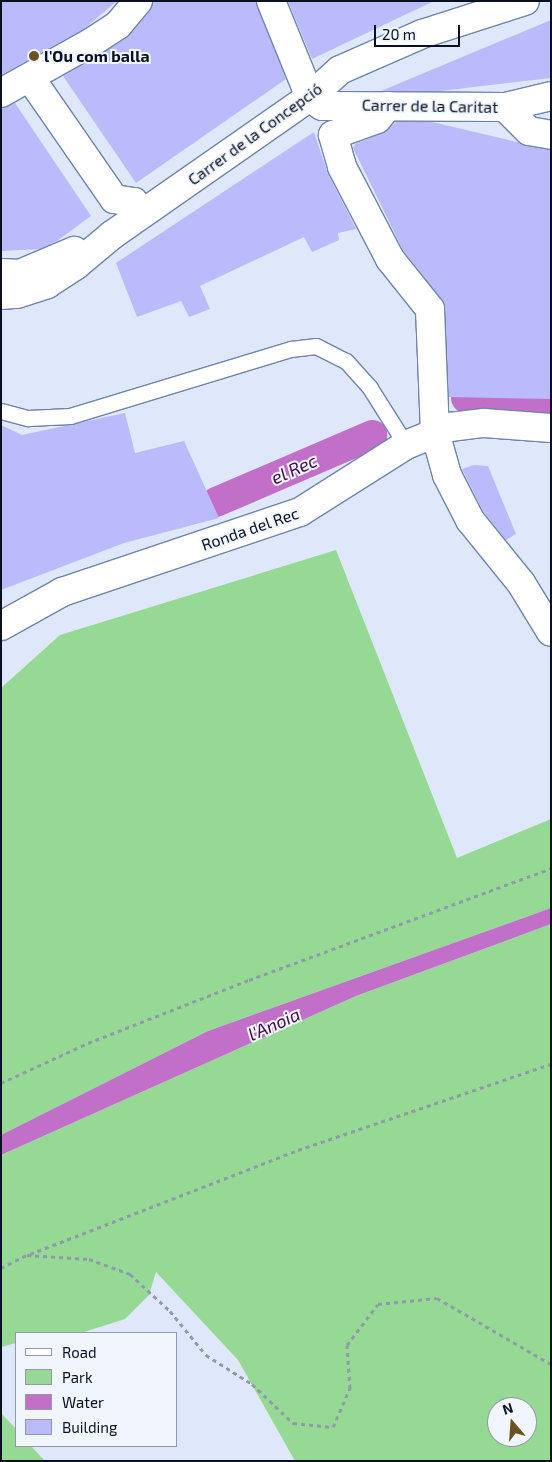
<!DOCTYPE html>
<meta charset="utf-8">
<style>
body{margin:0}
#map{position:relative;width:552px;height:1462px;overflow:hidden;background:#dee8fa;font-family:"Exo 2",sans-serif}
div>[style]{position:absolute}
[style*='--x']{left:calc(var(--x)*1px);top:calc(var(--y)*1px);width:calc(var(--w)*1px);rotate:calc(var(--a)*1deg)}
.green>*{inset:0;background:#95d994}
.water>*{inset:0;background:#c26fc9}
.canal>*{height:30px;margin:-15px;padding:0 15px;transform-origin:15px;border-radius:15px;background:#c26fc9}
.building>*{inset:0;background:#babafd}
.path>*{height:3px;margin-top:-1.5px;transform-origin:0;background:repeating-linear-gradient(90deg,#919aab 0 4px,transparent 0 8px)}
.roads{filter:drop-shadow(1px 0 #6f83ac) drop-shadow(-1px 0 #6f83ac) drop-shadow(0 1px #6f83ac) drop-shadow(0 -1px #6f83ac)}
.lane>*{height:15px;margin:-7.5px;padding:0 7.5px;transform-origin:7.5px;border-radius:7.5px;background:#fff}
.street>*{height:28px;margin:-14px;padding:0 14px;transform-origin:14px;border-radius:14px;background:#fff}
.secondary>*{height:28px;margin:-14px;padding:0 14px;transform-origin:14px;border-radius:14px;background:#fff}
.dots>*{width:14px;height:14px;translate:-50% -50%;box-sizing:border-box;border:2px solid #f0f5fe;border-radius:50%}
span{translate:-50% -50%;white-space:nowrap;text-align:center;line-height:1.15;-webkit-text-stroke:4px #f0f5fe;paint-order:stroke}
.poi-label{font-size:16px;color:#09101f;font-weight:700}
.left{translate:0 -50%;text-align:left}
.street-label{font-size:16px;color:#09101f}
.water-label{font-size:18px;color:#420c47;font-style:italic}
.frame{position:absolute;inset:0;border:2px solid #09101f;pointer-events:none}
.legend{position:absolute;left:15px;top:1332px;width:162px;height:115px;box-sizing:border-box;background:#f0f5fe;border:1px solid #9499a5;margin:0;padding:6px 9px;list-style:none;font-size:15px;color:#09101f}
.legend li{display:flex;align-items:center;gap:10px;height:25px}
.legend b{width:25px;border:1px solid #9499a5}
.north{position:absolute;left:487px;top:1397px;width:50px;height:50px;box-sizing:border-box;background:#f0f5fe;border:1px solid #9499a5;border-radius:50%;rotate:342deg;font-size:14px;font-weight:700;line-height:20px;text-align:center;color:#09101f}
.north::after{content:'';display:block;margin:auto;width:18px;height:22px;background:#695323;clip-path:polygon(50% 0,100% 100%,50% 72%,0 100%)}
.scale{position:absolute;left:374px;top:25px;width:86px;height:22px;box-sizing:border-box;border:2px solid #09101f;border-top:0;padding-left:6px;font-size:15px;line-height:18px;white-space:nowrap;color:#09101f;-webkit-text-stroke:4px #f0f5fe;paint-order:stroke}
</style>
<div id="map">
<div class="green">
<i style="clip-path:polygon(336px 550px,457px 858px,551px 819px,551px 908px,208px 1031px,1px 1135px,1px 688px,60px 635px)"></i>
<i style="clip-path:polygon(evenodd,551px 924px,551px 1461px,295px 1461px,238px 1360px,156px 1272px,149px 1295px,125px 1319px,81px 1333px,16px 1333px,16px 1343px,1px 1347px,1px 1155px,356px 996px,551px 924px,497px 1407px,527px 1407px,527px 1437px,497px 1437px,497px 1407px)"></i>
<i style="clip-path:polygon(1px 1413px,16px 1429px,16px 1446px,31px 1446px,45px 1461px,1px 1461px)"></i>
</div>
<div class="water">
<i style="clip-path:polygon(551px 908px,551px 924px,356px 996px,1px 1155px,1px 1135px,208px 1031px)"></i>
</div>
<div class="canal">
<i style="--x:466;--y:398;--w:85;--a:2"></i>
<i style="--x:216;--y:502;--w:170;--a:-23.2"></i>
</div>
<div class="building">
<i style="clip-path:polygon(1px 1px,117px 1px,84px 29px,1px 75px)"></i>
<i style="clip-path:polygon(153px 1px,256px 1px,286px 79px,136px 183px,63px 76px,127px 38px,150px 11px)"></i>
<i style="clip-path:polygon(288px 1px,434px 1px,312px 59px)"></i>
<i style="clip-path:polygon(551px 20px,551px 78px,440px 91px,381px 91px)"></i>
<i style="clip-path:polygon(15px 103px,91px 216px,57px 241px,40px 249px,1px 251px,1px 109px)"></i>
<i style="clip-path:polygon(396px 122px,432px 122px,551px 150px,551px 399px,449px 397px,442px 300px,403px 250px,353px 148px,355px 144px,383px 133px)"></i>
<i style="clip-path:polygon(314px 132px,328px 174px,356px 229px,338px 233px,339px 240px,312px 252px,304px 237px,200px 286px,210px 309px,189px 317px,181px 301px,137px 317px,116px 263px)"></i>
<i style="clip-path:polygon(125px 413px,135px 453px,184px 441px,219px 518px,124px 543px,1px 590px,1px 425px,22px 435px)"></i>
<i style="clip-path:polygon(474px 465px,488px 466px,516px 534px,506px 540px,483px 511px,462px 469px)"></i>
</div>
<div class="path">
<i style="--x:1;--y:1083;--w:96;--a:-24.7"></i>
<i style="--x:88;--y:1043;--w:173;--a:-21.4"></i>
<i style="--x:249;--y:980;--w:322;--a:-20.3"></i>
<i style="--x:30;--y:1254;--w:287;--a:-21.2"></i>
<i style="--x:298;--y:1150;--w:267;--a:-18.8"></i>
<i style="--x:1;--y:1268;--w:29;--a:-27"></i>
<i style="--x:27;--y:1255;--w:62;--a:3.7"></i>
<i style="--x:89;--y:1259;--w:44;--a:20.1"></i>
<i style="--x:130;--y:1274;--w:54;--a:42.8"></i>
<i style="--x:170;--y:1311;--w:57;--a:50.7"></i>
<i style="--x:206;--y:1355;--w:54;--a:32.2"></i>
<i style="--x:252;--y:1384;--w:57;--a:43.6"></i>
<i style="--x:293;--y:1423;--w:40;--a:5.7"></i>
<i style="--x:333;--y:1427;--w:43;--a:-66.4"></i>
<i style="--x:350;--y:1388;--w:43;--a:-94"></i>
<i style="--x:347;--y:1345;--w:51;--a:-52.9"></i>
<i style="--x:378;--y:1304;--w:59;--a:-5.8"></i>
<i style="--x:437;--y:1298;--w:132;--a:30.1"></i>
</div>
<div class="roads">
<div class="lane">
<i style="--x:1;--y:411;--w:28;--a:15"></i>
<i style="--x:28;--y:418;--w:42;--a:-2.7"></i>
<i style="--x:70;--y:416;--w:231;--a:-16.9"></i>
<i style="--x:291;--y:349;--w:25;--a:-7"></i>
<i style="--x:316;--y:346;--w:34;--a:27"></i>
<i style="--x:346;--y:361;--w:36;--a:48"></i>
<i style="--x:370;--y:388;--w:67;--a:57.7"></i>
</div>
<div class="street">
<i style="--x:271;--y:1;--w:104;--a:67.9"></i>
<i style="--x:310;--y:97;--w:15;--a:37"></i>
<i style="--x:322;--y:106;--w:183;--a:0.3"></i>
<i style="--x:505;--y:107;--w:47;--a:-13.4"></i>
<i style="--x:31;--y:79;--w:146;--a:55.3"></i>
<i style="--x:114;--y:199;--w:20;--a:9"></i>
<i style="--x:134;--y:202;--w:14;--a:51"></i>
<i style="--x:1;--y:93;--w:104;--a:-29.3"></i>
<i style="--x:92;--y:42;--w:31;--a:-33"></i>
<i style="--x:118;--y:25;--w:31;--a:-50"></i>
<i style="--x:388;--y:106;--w:17;--a:130"></i>
<i style="--x:377;--y:119;--w:47;--a:160"></i>
<i style="--x:333;--y:135;--w:33;--a:74"></i>
<i style="--x:342;--y:167;--w:104;--a:62.4"></i>
<i style="--x:390;--y:259;--w:64;--a:51.3"></i>
<i style="--x:430;--y:309;--w:123;--a:87.7"></i>
<i style="--x:435;--y:432;--w:45;--a:74.4"></i>
<i style="--x:447;--y:475;--w:51;--a:62.9"></i>
<i style="--x:470;--y:520;--w:81;--a:51"></i>
<i style="--x:521;--y:583;--w:57;--a:58.5"></i>
<i style="--x:505;--y:107;--w:34;--a:45"></i>
<i style="--x:529;--y:131;--w:22;--a:10"></i>
<i style="--x:1;--y:273;--w:19;--a:3"></i>
<i style="--x:20;--y:274;--w:59;--a:-23.1"></i>
<i style="--x:1;--y:295;--w:16;--a:-4"></i>
<i style="--x:17;--y:294;--w:32;--a:-18"></i>
<i style="--x:47;--y:284;--w:35;--a:-33"></i>
<i style="--x:76;--y:265;--w:47;--a:-39.8"></i>
<i style="--x:112;--y:235;--w:241;--a:-34.9"></i>
<i style="--x:310;--y:97;--w:40;--a:-42"></i>
<i style="--x:340;--y:70;--w:90;--a:-23.7"></i>
<i style="--x:422;--y:34;--w:108;--a:-17.8"></i>
</div>
<div class="secondary">
<i style="--x:1;--y:626;--w:70;--a:-29.1"></i>
<i style="--x:62;--y:592;--w:251;--a:-18.6"></i>
<i style="--x:300;--y:512;--w:125;--a:-32.3"></i>
<i style="--x:406;--y:445;--w:48;--a:-22.2"></i>
<i style="--x:450;--y:427;--w:34;--a:-7"></i>
<i style="--x:484;--y:423;--w:67;--a:4.3"></i>
</div>
</div>
<div class="dots">
<i style="left:34px;top:56px;background:#695323"></i>
</div>
<div class="poi-label">
<span class="left" style="left:44px;top:56px">l'Ou com balla</span>
</div>
<div class="street-label">
<span style="left:430px;top:106px;rotate:1deg">Carrer de la Caritat</span>
<span style="left:255px;top:134px;rotate:-36deg">Carrer de la Concepció</span>
<span style="left:250px;top:529px;rotate:-19deg">Ronda del Rec</span>
</div>
<div class="water-label">
<span style="left:294px;top:469px;rotate:-24deg">el Rec</span>
<span style="left:274px;top:1024px;rotate:-24deg">l'Anoia</span>
</div>
<div class="frame"></div>
<ul class="legend">
<li><b style="height:6px;background:#fff"></b>Road</li>
<li><b style="height:14px;background:#95d994"></b>Park</li>
<li><b style="height:14px;background:#c26fc9"></b>Water</li>
<li><b style="height:14px;background:#babafd"></b>Building</li>
</ul>
<div class="north">N</div>
<div class="scale">20 m</div>
</div>
